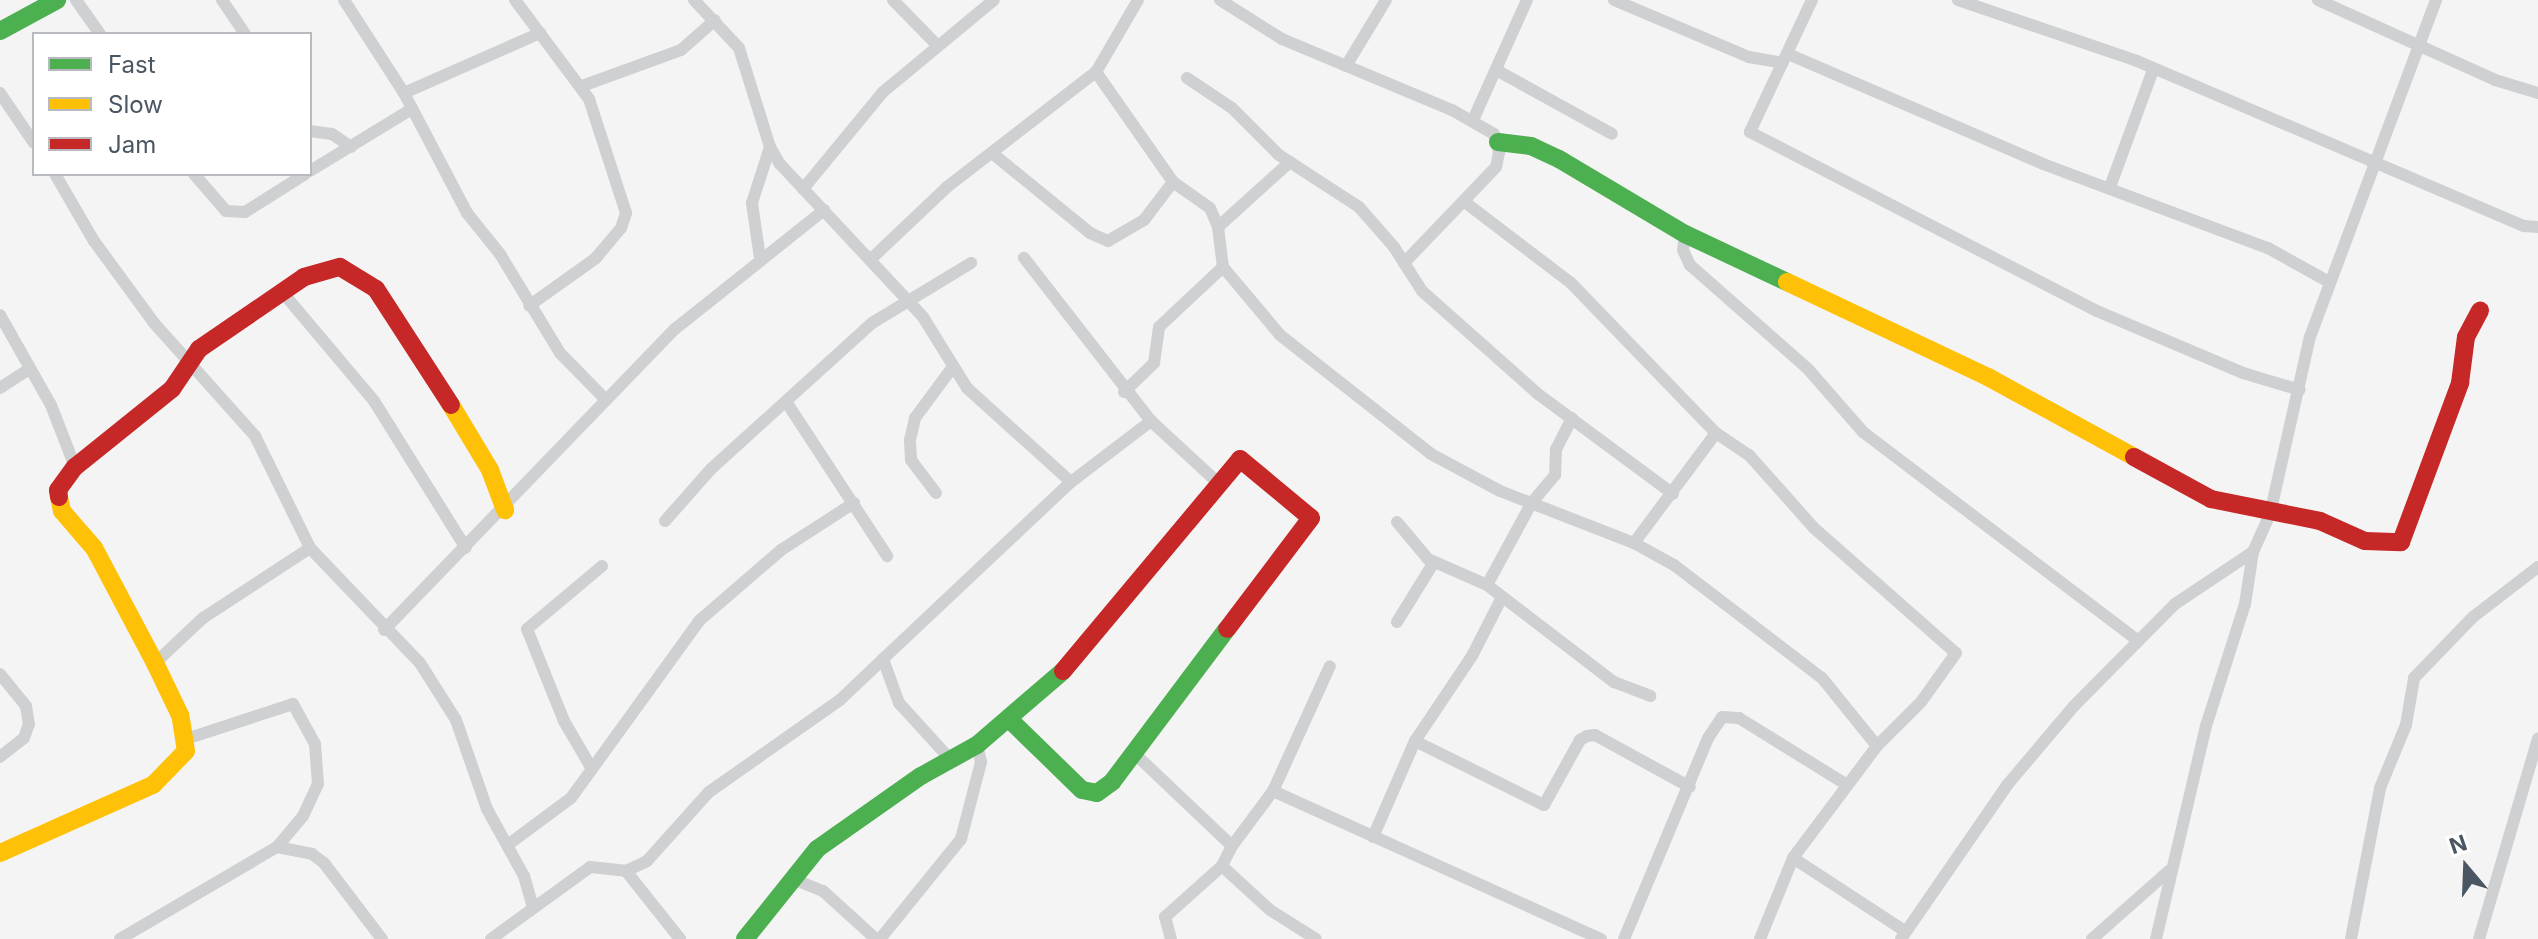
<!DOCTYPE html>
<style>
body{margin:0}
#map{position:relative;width:2538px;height:939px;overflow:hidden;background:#f4f4f4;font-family:Inter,sans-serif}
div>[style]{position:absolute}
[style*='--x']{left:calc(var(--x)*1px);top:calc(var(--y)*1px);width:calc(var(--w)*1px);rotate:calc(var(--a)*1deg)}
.street>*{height:12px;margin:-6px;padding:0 6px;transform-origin:6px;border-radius:6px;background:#ced0d2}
.fast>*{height:18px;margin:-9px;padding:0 9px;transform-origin:9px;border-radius:9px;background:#4caf50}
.slow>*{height:18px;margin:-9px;padding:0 9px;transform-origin:9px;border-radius:9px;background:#ffc107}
.jam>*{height:18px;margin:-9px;padding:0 9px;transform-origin:9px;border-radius:9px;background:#c62828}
span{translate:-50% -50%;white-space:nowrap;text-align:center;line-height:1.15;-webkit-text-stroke:6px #fff;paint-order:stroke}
.legend{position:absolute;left:32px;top:32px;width:280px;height:144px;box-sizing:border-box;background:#fff;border:2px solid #b7bbc0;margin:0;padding:10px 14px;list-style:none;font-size:24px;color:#4a5661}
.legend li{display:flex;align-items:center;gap:16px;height:40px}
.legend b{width:40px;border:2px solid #b7bbc0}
.north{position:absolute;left:2426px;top:827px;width:80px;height:80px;-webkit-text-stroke:6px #fff;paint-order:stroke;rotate:341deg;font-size:22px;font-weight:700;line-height:32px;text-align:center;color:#4a5661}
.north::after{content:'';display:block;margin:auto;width:28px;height:36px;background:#4a5661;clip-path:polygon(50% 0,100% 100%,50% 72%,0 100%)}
</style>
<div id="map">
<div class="street">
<i style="--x:76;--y:0;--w:42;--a:54.8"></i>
<i style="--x:222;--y:0;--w:41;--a:55.9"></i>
<i style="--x:344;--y:0;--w:111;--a:57.2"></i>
<i style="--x:404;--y:93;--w:136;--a:62.3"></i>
<i style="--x:467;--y:213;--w:53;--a:51.2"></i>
<i style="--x:500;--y:254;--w:116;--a:58.8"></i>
<i style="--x:560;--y:353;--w:66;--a:45.6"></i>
<i style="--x:515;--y:0;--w:124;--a:53.2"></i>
<i style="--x:589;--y:99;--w:120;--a:72"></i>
<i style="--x:626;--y:213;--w:16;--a:108"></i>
<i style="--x:621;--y:228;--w:39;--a:130"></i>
<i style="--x:596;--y:258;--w:82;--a:144.4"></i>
<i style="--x:694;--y:0;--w:66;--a:46.8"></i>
<i style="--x:739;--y:48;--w:104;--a:72.6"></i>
<i style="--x:770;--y:147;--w:20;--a:60"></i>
<i style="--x:780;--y:164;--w:209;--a:46.9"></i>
<i style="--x:923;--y:317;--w:84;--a:58.2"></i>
<i style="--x:967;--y:388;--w:140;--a:42.1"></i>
<i style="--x:893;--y:0;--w:62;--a:45.7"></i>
<i style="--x:1220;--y:0;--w:73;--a:32.2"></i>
<i style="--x:1282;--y:39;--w:184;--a:22.7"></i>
<i style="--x:1452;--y:110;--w:48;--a:29.7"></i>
<i style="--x:1494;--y:134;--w:19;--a:74"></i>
<i style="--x:1499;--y:152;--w:15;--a:101"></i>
<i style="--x:1496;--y:167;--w:133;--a:133.8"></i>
<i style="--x:1614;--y:0;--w:147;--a:22.9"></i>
<i style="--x:1749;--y:57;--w:34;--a:10"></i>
<i style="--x:1812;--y:0;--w:146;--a:115.2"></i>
<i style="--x:1750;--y:132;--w:390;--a:27.3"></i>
<i style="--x:2097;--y:311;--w:159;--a:23"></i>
<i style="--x:2243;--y:373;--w:59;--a:16.6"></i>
<i style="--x:1958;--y:0;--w:189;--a:18.8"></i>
<i style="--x:2137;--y:61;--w:421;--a:23.1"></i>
<i style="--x:2524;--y:226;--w:14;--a:4"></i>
<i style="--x:2318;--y:0;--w:194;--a:24.3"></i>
<i style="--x:2495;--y:80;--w:45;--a:16.8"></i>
<i style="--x:1788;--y:54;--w:278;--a:23.3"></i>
<i style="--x:2043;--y:164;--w:240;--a:20.5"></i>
<i style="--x:2268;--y:248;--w:70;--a:29.1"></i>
<i style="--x:1346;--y:66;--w:77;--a:-58.8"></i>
<i style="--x:1498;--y:71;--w:130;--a:28.9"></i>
<i style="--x:1096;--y:72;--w:134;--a:55"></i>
<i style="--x:1173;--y:182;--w:45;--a:35.1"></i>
<i style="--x:1210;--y:208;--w:21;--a:67"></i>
<i style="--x:1218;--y:227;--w:40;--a:82.9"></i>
<i style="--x:1223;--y:267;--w:89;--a:50"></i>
<i style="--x:1280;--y:335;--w:192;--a:38.2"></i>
<i style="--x:1431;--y:454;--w:78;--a:28.2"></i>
<i style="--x:1500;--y:491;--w:144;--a:21.2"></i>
<i style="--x:1634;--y:543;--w:46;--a:28.8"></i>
<i style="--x:1674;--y:565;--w:186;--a:37.4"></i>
<i style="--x:1822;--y:678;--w:87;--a:51"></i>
<i style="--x:1187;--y:78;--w:54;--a:33.7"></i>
<i style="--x:1232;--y:108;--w:66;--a:45"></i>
<i style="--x:1279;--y:155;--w:95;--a:33"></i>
<i style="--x:1359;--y:207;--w:53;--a:48.8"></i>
<i style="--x:1394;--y:247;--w:52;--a:57.5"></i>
<i style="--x:1422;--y:291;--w:155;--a:41.6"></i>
<i style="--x:1538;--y:394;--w:168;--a:36.5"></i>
<i style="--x:582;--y:86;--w:105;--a:-20"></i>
<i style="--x:681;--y:50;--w:45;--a:-41.4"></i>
<i style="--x:0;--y:93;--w:60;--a:55.8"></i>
<i style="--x:404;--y:93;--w:149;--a:-23.8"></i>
<i style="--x:1473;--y:120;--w:132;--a:-65.8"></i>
<i style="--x:310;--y:131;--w:22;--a:8"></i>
<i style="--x:332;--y:134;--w:23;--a:34"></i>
<i style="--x:992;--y:153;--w:127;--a:39.2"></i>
<i style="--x:1090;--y:233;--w:20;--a:24"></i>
<i style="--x:1108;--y:241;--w:42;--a:-30.3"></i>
<i style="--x:1144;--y:220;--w:48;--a:-52.7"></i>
<i style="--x:310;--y:171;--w:117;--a:-31.4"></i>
<i style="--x:55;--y:174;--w:78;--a:59.8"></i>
<i style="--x:94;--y:241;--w:102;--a:53.8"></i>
<i style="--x:154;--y:323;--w:152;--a:48.2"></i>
<i style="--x:255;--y:436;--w:125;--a:63.8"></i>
<i style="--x:310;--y:548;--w:159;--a:46.3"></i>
<i style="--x:420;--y:663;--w:67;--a:57.7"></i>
<i style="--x:456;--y:720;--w:94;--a:70.8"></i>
<i style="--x:487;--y:809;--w:77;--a:61.1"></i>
<i style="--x:524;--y:876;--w:33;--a:74"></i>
<i style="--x:194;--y:174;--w:49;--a:49.1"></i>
<i style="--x:226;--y:211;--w:19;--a:3"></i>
<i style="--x:245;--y:212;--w:71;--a:-32.3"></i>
<i style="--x:2110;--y:187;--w:125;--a:-69.8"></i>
<i style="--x:803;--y:189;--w:126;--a:-50.5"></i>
<i style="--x:883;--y:92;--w:144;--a:-39.7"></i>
<i style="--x:1466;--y:203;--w:132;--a:37.3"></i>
<i style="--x:1571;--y:283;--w:209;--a:46"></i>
<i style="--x:1716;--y:433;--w:40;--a:34"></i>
<i style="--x:1749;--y:455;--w:98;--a:48.3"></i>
<i style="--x:1814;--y:528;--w:189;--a:41.4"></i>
<i style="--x:1956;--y:653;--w:60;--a:125.5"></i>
<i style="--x:1921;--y:702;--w:62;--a:135"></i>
<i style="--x:1877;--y:746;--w:140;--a:126.9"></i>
<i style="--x:1793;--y:858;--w:87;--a:112.2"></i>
<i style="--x:1218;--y:227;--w:97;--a:-42.1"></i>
<i style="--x:1685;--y:234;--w:16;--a:97"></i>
<i style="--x:1683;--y:250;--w:17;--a:65"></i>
<i style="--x:1690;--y:265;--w:157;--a:41.4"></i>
<i style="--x:1808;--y:369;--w:84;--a:48.9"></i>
<i style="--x:1863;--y:432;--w:345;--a:37.2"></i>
<i style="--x:760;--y:258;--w:56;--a:-98.3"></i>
<i style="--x:752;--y:203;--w:59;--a:-72.2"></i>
<i style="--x:870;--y:260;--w:106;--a:-43.5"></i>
<i style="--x:947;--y:187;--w:188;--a:-37.7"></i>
<i style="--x:1096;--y:72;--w:83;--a:-59.7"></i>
<i style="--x:284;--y:294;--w:140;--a:49.9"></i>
<i style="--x:374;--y:401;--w:173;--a:58"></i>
<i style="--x:0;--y:315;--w:103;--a:60.5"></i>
<i style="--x:51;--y:405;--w:66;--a:68.8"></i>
<i style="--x:0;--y:388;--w:35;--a:-33"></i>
<i style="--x:1124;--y:392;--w:42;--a:-44"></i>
<i style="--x:1154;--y:363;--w:36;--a:-82"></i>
<i style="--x:1159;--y:327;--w:88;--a:-43.2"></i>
<i style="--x:787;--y:403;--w:183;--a:56.8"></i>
<i style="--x:1572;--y:418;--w:35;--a:117"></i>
<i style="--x:1556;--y:449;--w:26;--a:92"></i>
<i style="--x:1555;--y:475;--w:38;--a:130"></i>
<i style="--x:1531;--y:504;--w:92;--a:118.5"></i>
<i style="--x:1487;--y:585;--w:160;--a:37.4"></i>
<i style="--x:1614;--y:682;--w:39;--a:21"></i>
<i style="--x:1151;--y:421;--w:90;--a:42.7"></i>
<i style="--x:936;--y:493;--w:41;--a:-127.1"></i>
<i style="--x:911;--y:460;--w:20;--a:-93"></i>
<i style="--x:910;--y:440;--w:23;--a:-77"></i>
<i style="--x:915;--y:418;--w:62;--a:-53.5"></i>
<i style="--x:665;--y:521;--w:69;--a:-48.5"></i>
<i style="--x:711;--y:469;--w:217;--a:-42.2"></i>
<i style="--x:872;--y:323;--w:116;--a:-31.2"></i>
<i style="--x:1397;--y:522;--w:48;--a:50"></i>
<i style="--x:1428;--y:559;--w:64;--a:23.8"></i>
<i style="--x:1634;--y:543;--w:137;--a:-53.3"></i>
<i style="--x:1397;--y:622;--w:70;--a:-58.3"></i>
<i style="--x:384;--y:630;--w:419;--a:-46"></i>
<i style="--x:675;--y:329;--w:191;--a:-38.6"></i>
<i style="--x:155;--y:663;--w:66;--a:-43.2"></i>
<i style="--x:203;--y:618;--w:128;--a:-33.2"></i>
<i style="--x:0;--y:674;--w:41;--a:50.9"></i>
<i style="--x:26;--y:706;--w:18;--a:81"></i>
<i style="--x:29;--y:724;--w:15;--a:110"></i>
<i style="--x:24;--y:738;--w:31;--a:142"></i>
<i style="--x:1415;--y:741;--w:144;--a:26.4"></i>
<i style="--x:1544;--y:805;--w:74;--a:-61"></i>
<i style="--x:1580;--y:740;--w:8;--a:-30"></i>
<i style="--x:1587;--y:736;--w:8;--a:-7"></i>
<i style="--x:1595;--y:735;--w:108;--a:28.7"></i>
<i style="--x:1134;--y:753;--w:135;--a:43.5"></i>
<i style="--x:1232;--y:846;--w:22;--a:117"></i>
<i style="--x:1222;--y:866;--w:65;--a:42.5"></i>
<i style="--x:1270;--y:910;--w:54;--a:32.2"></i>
<i style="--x:950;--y:759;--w:76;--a:-132.3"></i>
<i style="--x:899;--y:703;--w:47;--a:-110"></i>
<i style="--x:883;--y:659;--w:258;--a:-43.3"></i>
<i style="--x:1071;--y:482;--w:101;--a:-37.3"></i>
<i style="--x:1151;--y:421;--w:207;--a:-127.9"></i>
<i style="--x:592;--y:769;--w:56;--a:-120.3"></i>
<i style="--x:564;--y:721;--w:99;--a:-111.9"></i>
<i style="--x:527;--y:629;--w:98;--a:-40"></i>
<i style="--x:1273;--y:791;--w:360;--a:24.3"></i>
<i style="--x:1373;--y:837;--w:105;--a:-66.4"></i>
<i style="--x:1415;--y:741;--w:102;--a:-56.2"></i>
<i style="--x:1472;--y:656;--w:66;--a:-63"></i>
<i style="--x:509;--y:844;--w:77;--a:-36.6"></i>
<i style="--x:571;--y:798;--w:220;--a:-54.1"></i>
<i style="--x:700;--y:620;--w:107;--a:-40.8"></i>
<i style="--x:781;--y:550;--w:87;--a:-32.8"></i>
<i style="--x:1232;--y:846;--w:69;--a:-53.3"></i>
<i style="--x:1273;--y:791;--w:137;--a:-65.5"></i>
<i style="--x:277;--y:847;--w:36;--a:11"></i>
<i style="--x:312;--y:854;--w:15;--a:37"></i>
<i style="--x:324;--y:863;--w:96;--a:52.7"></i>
<i style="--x:1793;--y:858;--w:134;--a:33.1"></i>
<i style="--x:626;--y:871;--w:23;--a:-25"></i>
<i style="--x:647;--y:861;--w:93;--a:-48.1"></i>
<i style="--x:709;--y:792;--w:160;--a:-35.1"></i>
<i style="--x:840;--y:700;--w:59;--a:-43.6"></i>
<i style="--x:793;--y:879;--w:32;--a:22"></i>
<i style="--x:823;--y:891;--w:72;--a:42.2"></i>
<i style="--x:120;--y:939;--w:182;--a:-30.4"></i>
<i style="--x:277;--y:847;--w:40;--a:-50"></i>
<i style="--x:303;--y:816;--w:35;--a:-65"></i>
<i style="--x:318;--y:784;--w:40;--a:-94.3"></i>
<i style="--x:315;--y:744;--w:46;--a:-118.8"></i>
<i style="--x:293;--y:704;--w:113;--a:161.9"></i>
<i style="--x:491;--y:939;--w:122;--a:-36"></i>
<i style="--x:590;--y:867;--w:36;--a:6"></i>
<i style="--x:626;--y:871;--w:87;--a:51.5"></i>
<i style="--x:880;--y:939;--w:129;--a:-51"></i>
<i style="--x:961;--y:839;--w:80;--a:-75.4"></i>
<i style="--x:981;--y:762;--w:17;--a:-103"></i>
<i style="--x:1171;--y:939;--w:23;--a:-105"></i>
<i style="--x:1165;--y:917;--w:76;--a:-41.8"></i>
<i style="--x:1624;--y:939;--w:218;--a:-67.3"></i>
<i style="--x:1708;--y:738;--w:25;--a:-56"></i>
<i style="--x:1722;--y:717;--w:17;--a:3"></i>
<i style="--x:1739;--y:718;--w:127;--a:31.8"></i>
<i style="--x:1901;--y:939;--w:188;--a:-55.4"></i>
<i style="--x:2008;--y:784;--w:102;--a:-49.8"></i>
<i style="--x:2074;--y:706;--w:144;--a:-45.3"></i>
<i style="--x:2175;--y:604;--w:94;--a:-33.7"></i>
<i style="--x:2092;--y:939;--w:104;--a:-41.5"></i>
<i style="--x:2156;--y:939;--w:219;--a:-76.8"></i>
<i style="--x:2206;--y:726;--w:128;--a:-72.3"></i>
<i style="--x:2245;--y:604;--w:53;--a:-81.3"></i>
<i style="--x:2253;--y:552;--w:42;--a:-65.9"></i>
<i style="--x:2270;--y:514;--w:181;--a:-77.3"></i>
<i style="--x:2310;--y:337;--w:360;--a:-69.5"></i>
<i style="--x:2351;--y:939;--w:154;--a:-79.1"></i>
<i style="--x:2380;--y:788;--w:68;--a:-67.6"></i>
<i style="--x:2406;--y:725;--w:48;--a:-80.3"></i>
<i style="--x:2414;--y:678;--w:85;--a:-46"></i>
<i style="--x:2473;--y:617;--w:82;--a:-37.6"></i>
<i style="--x:2479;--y:939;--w:209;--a:-73.6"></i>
</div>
<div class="fast">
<i style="--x:0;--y:31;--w:65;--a:-28.5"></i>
<i style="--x:1498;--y:142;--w:33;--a:7"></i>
<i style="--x:1531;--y:146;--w:31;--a:25"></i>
<i style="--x:1559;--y:159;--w:147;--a:30.8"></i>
<i style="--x:1685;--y:234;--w:113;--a:25.2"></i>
<i style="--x:1010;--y:720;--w:100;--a:44.2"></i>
<i style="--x:1082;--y:790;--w:15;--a:11"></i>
<i style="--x:1097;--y:793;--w:19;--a:-36"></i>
<i style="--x:1112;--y:782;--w:191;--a:-53.1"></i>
<i style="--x:745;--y:939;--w:115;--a:-51.3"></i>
<i style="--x:817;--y:849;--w:127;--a:-35.1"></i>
<i style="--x:921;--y:776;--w:64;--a:-29"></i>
<i style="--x:977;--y:745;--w:113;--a:-40.7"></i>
</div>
<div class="slow">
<i style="--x:1787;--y:282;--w:222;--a:25.3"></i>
<i style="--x:1988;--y:377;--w:166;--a:28.7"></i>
<i style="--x:451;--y:405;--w:76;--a:59"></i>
<i style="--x:490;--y:470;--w:43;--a:69.4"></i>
<i style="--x:0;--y:853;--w:167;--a:-24"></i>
<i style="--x:153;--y:785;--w:47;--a:-45.9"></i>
<i style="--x:186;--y:751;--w:36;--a:-99"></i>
<i style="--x:180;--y:715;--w:58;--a:-115.7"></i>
<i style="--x:155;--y:663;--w:130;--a:-117.9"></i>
<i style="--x:94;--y:548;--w:49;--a:-130.9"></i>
<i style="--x:62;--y:511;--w:14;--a:-102"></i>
</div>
<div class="jam">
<i style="--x:2134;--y:457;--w:88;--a:28.6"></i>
<i style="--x:2211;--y:499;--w:111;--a:11.4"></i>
<i style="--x:2320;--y:521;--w:49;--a:24"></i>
<i style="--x:2365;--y:541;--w:36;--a:2"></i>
<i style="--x:2401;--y:542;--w:170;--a:-69.6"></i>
<i style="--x:2460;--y:383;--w:46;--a:-82.6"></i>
<i style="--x:2466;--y:337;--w:30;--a:-62"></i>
<i style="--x:59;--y:497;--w:7;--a:-98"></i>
<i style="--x:58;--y:490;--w:29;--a:-54"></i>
<i style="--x:75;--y:467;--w:124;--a:-38.8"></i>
<i style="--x:172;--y:389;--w:48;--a:-56"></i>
<i style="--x:199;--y:349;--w:127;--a:-34.4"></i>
<i style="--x:304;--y:277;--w:37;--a:-16"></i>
<i style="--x:340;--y:267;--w:42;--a:31.4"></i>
<i style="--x:376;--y:289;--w:138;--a:57.1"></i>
<i style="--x:1063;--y:671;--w:276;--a:-50.1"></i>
<i style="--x:1240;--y:459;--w:92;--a:39.7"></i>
<i style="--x:1311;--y:518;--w:139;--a:127.1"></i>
</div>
<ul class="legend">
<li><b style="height:10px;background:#4caf50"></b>Fast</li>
<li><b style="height:10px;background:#ffc107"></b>Slow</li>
<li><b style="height:10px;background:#c62828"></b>Jam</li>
</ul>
<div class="north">N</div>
</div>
